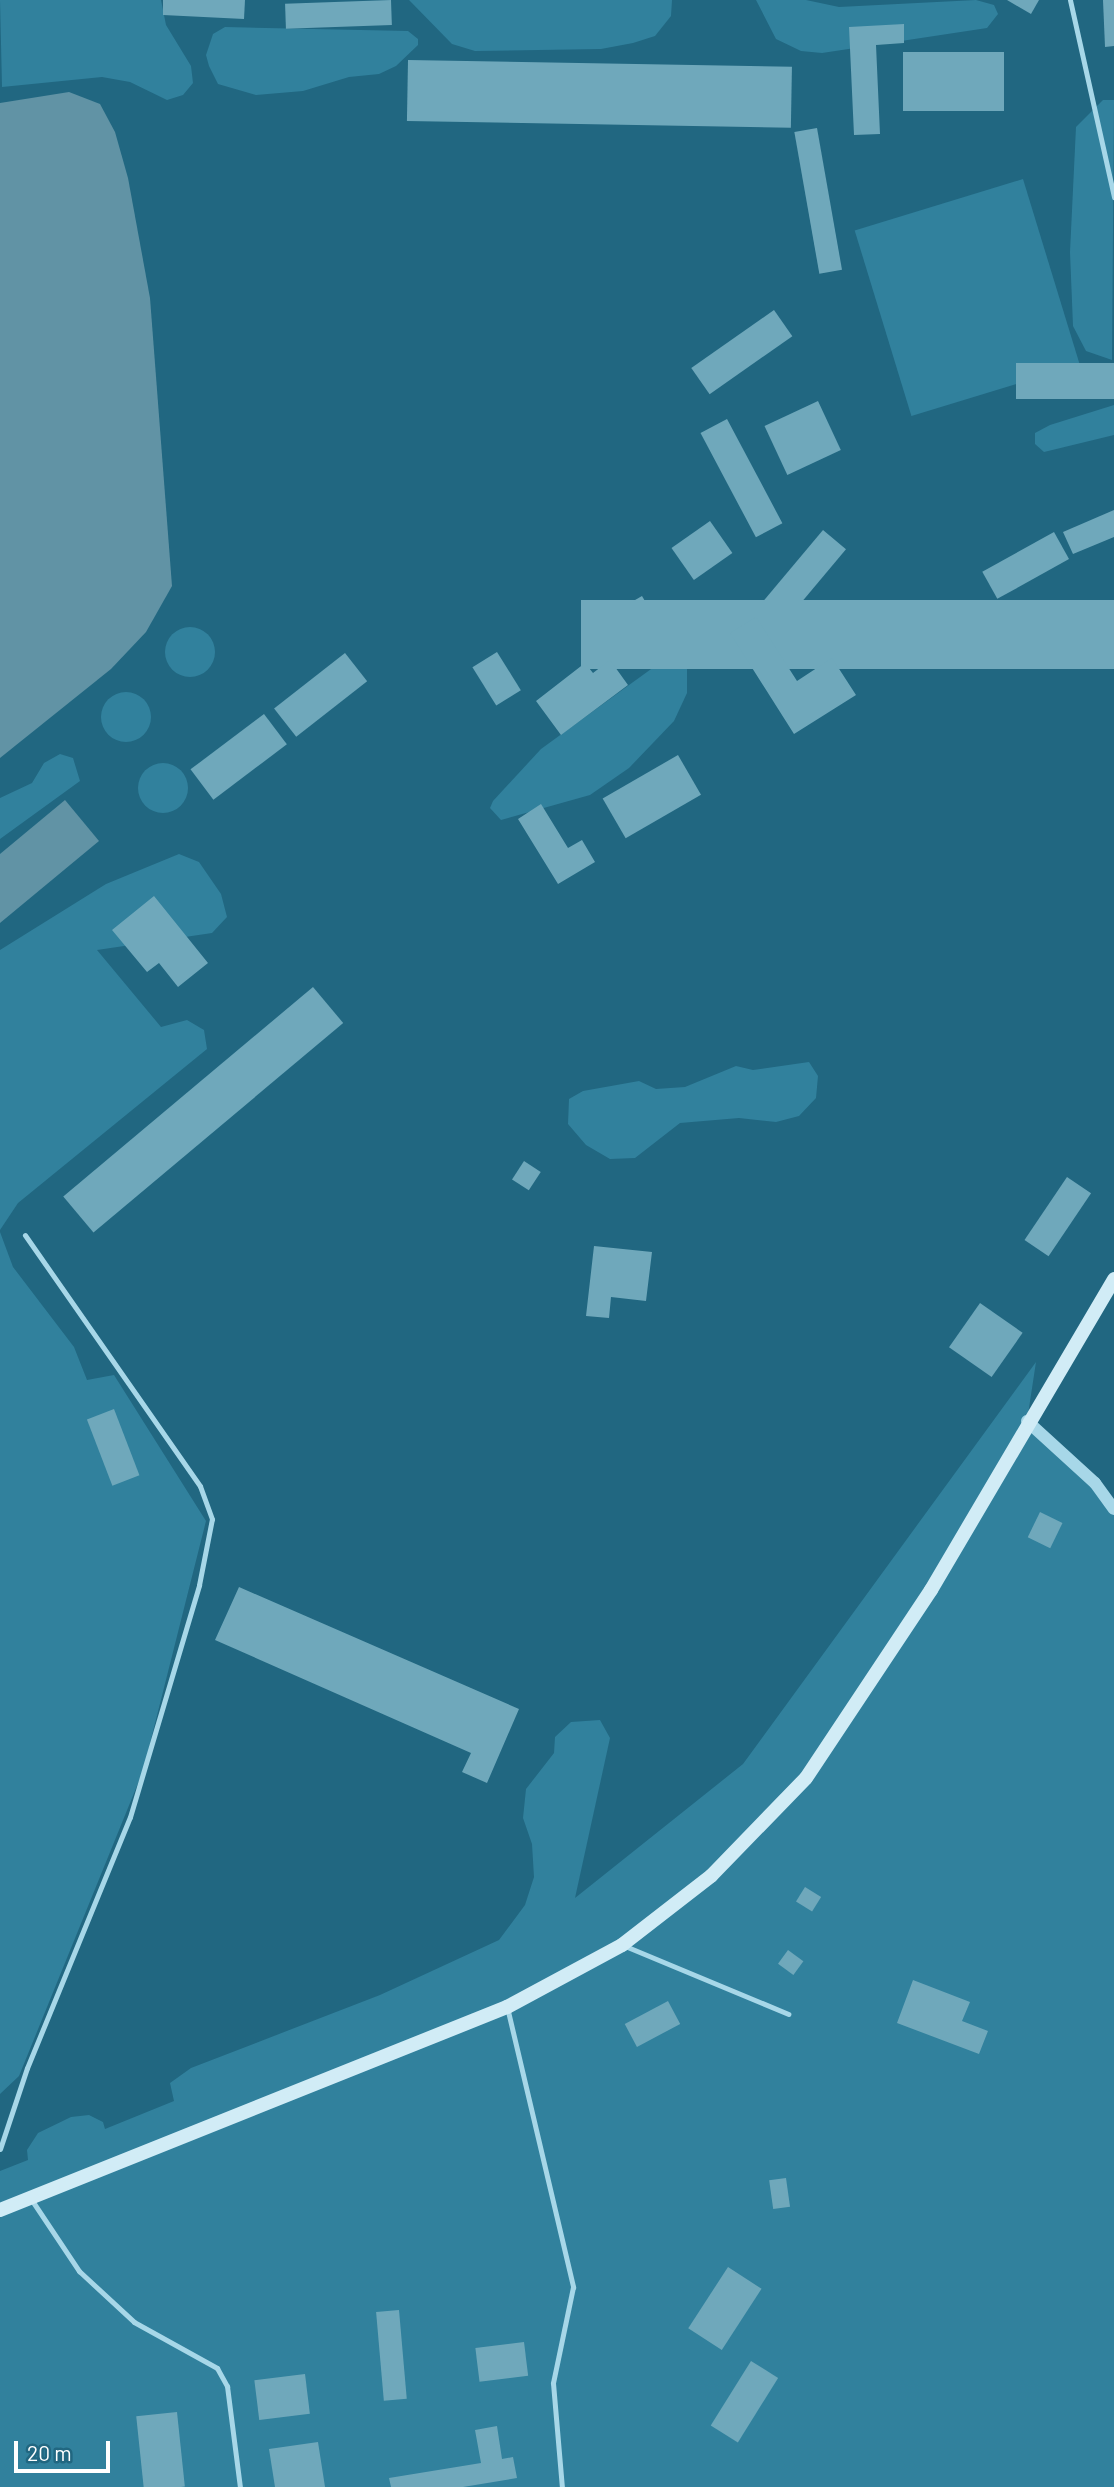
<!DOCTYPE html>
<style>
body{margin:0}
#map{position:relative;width:1114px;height:2487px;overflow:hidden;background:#216781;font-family:Barlow,sans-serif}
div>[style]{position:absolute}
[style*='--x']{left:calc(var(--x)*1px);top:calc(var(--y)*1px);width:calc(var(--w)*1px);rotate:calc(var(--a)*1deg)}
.green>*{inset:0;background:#31819d;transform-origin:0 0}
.round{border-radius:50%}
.water>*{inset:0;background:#6193a5}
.building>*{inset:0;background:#6fa8bb;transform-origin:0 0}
.service>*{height:5px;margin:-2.5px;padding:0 2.5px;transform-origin:2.5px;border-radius:2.5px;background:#a7d7e8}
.tertiary>*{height:12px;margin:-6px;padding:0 6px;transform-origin:6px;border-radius:6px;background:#a7d7e8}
.secondary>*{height:14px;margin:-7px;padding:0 7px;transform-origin:7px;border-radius:7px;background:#d1ecf6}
span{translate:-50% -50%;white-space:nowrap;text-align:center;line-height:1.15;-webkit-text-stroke:7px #216781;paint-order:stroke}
.scale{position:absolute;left:14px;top:2441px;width:96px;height:32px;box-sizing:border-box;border:4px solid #fff;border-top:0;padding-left:9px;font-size:21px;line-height:24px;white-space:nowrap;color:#fff;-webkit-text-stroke:5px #216781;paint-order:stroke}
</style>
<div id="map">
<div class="green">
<i style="clip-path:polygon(0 0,161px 0,166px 25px,191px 66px,193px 83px,183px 95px,167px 100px,130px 82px,102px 77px,2px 87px)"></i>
<i style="clip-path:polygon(409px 0,672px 0,671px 16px,655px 36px,633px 43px,601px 49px,475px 51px,452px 44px)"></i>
<i style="clip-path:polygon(756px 0,806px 0,839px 7px,976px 0,994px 5px,998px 14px,987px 28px,822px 53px,801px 51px,776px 39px)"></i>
<i style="clip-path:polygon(225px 27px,408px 31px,418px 39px,418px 45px,396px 66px,379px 74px,349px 77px,303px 91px,256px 95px,218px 84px,209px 66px,206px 55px,213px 34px)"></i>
<i style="clip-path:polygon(1103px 100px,1114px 100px,1112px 360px,1086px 351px,1073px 326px,1070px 252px,1076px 127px)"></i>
<i style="left:1023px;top:179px;width:194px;height:176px;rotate:73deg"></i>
<i style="clip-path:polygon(1114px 405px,1114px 435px,1044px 452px,1035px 444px,1035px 433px,1050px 425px)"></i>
<i class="round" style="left:165px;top:627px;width:50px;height:50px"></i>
<i style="clip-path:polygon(669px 656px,681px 658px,687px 666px,687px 693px,674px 721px,629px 768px,590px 795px,501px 820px,490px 808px,493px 801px,541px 749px)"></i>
<i class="round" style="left:101px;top:692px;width:50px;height:50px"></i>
<i style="clip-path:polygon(60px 754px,73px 758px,80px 781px,0 839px,0 798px,32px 783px,44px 763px)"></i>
<i class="round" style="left:138px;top:763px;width:50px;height:50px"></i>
<i style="clip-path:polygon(179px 854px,199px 862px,221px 894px,227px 917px,212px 933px,97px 950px,161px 1027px,187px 1020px,204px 1030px,207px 1049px,18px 1203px,0 1230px,0 950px,106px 884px)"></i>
<i style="clip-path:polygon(809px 1062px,818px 1076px,816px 1098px,799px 1116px,776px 1122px,739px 1118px,680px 1123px,635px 1158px,610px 1159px,586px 1145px,568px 1124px,569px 1099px,583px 1091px,639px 1081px,656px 1089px,685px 1087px,736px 1066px,753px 1070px)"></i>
<i style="clip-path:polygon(0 1232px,13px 1267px,74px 1347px,87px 1380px,114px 1375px,206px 1521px,143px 1771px,19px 2076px,0 2094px)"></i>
<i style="clip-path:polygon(1036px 1362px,1027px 1421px,1114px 1509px,1114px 2487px,0 2487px,0 2171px,28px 2160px,27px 2150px,38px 2133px,71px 2117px,89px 2115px,103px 2122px,105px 2129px,174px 2101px,170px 2083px,191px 2068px,380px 1995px,499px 1940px,525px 1905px,534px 1877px,532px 1844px,523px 1818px,526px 1789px,554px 1753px,555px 1737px,571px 1722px,600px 1720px,610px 1738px,575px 1898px,743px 1764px)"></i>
</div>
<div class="water">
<i style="clip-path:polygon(69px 92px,100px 104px,115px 132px,128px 178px,150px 298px,172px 586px,146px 632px,111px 669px,0 758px,0 103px)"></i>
<i style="clip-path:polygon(65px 800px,99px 841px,0 923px,0 854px)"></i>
</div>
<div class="building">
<i style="clip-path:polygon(163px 0,245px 0,244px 19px,163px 15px)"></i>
<i style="left:391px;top:0;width:25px;height:106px;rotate:88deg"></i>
<i style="clip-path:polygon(1007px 0,1039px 0,1031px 14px)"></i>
<i style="clip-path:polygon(1103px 0,1114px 0,1114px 46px,1105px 47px)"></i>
<i style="clip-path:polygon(904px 24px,904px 43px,876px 45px,880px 134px,854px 135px,849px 27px)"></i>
<i style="left:903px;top:52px;width:101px;height:59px"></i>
<i style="left:408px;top:60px;width:384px;height:61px;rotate:1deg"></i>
<i style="left:817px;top:128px;width:144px;height:23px;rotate:80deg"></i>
<i style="left:774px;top:310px;width:32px;height:101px;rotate:55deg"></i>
<i style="left:1114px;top:363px;width:36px;height:98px;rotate:90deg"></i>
<i style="left:818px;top:401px;width:54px;height:59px;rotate:65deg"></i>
<i style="left:727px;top:419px;width:118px;height:30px;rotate:62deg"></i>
<i style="clip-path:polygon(1114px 510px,1114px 537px,1073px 554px,1063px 532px)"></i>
<i style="left:710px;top:521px;width:39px;height:47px;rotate:55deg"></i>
<i style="left:823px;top:530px;width:30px;height:93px;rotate:40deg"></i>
<i style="left:1054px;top:532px;width:31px;height:82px;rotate:61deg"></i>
<i style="left:642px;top:596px;width:48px;height:51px;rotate:60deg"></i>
<i style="left:1114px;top:600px;width:69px;height:533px;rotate:90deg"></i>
<i style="clip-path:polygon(756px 617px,797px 681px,832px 658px,856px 695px,794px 734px,730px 633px)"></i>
<i style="left:497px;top:652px;width:45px;height:29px;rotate:58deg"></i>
<i style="left:345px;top:653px;width:36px;height:90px;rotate:52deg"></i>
<i style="clip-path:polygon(610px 660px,628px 685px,561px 735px,536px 701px,585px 663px,593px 673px)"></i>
<i style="left:264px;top:714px;width:38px;height:92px;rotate:53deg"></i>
<i style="left:678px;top:755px;width:46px;height:87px;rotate:60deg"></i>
<i style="clip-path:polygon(541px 804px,568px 848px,582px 840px,595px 862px,558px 884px,518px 819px)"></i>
<i style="clip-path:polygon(154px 896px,208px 963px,178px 987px,159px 963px,147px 972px,112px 930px)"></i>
<i style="left:313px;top:987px;width:47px;height:326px;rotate:50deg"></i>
<i style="left:524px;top:1161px;width:20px;height:22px;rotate:33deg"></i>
<i style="left:1067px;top:1177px;width:29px;height:76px;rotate:34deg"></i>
<i style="clip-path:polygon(594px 1246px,652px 1252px,646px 1301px,611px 1297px,609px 1318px,586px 1316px)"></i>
<i style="left:980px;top:1303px;width:52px;height:54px;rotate:35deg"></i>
<i style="left:114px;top:1409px;width:71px;height:29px;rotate:69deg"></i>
<i style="left:1040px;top:1512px;width:25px;height:28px;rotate:26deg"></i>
<i style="clip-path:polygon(239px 1587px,519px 1709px,487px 1783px,462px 1772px,471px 1753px,215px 1640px)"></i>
<i style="left:805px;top:1887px;width:19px;height:17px;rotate:32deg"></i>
<i style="left:788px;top:1950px;width:19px;height:17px;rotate:36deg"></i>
<i style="clip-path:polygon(913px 1980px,970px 2002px,962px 2021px,988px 2031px,979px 2054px,897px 2023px)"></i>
<i style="left:668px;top:2001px;width:26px;height:49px;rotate:62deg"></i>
<i style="left:786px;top:2178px;width:29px;height:17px;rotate:82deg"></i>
<i style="left:728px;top:2267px;width:40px;height:73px;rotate:33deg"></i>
<i style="left:399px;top:2310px;width:89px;height:23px;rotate:85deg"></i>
<i style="left:524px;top:2342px;width:34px;height:49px;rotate:83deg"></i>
<i style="left:751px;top:2361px;width:32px;height:76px;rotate:32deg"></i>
<i style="left:305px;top:2374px;width:40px;height:51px;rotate:83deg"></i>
<i style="left:177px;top:2412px;width:75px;height:41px;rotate:84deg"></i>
<i style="clip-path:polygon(497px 2426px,502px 2459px,513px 2457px,517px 2478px,463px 2487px,391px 2487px,389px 2478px,481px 2463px,475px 2430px)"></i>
<i style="clip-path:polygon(318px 2442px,325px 2487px,275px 2487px,269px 2449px)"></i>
</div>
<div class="service">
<i style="--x:1070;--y:0;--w:202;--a:77.4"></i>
<i style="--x:625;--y:1946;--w:177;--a:22.6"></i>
<i style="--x:507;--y:2007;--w:288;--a:76.7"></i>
<i style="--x:573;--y:2287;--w:98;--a:101.8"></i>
<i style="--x:553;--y:2383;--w:104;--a:85.1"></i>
<i style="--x:0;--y:2149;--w:85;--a:-71.6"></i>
<i style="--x:27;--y:2068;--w:271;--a:-67.7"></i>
<i style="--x:130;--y:1817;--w:242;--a:-73.4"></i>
<i style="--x:199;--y:1585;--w:67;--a:-78.9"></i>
<i style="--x:212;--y:1519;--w:35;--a:-110"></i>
<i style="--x:200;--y:1486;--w:306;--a:-124.9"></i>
<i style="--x:31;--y:2199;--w:87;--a:56.3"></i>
<i style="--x:79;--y:2271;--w:75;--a:42.8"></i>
<i style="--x:134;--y:2322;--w:95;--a:29"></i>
<i style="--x:217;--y:2368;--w:21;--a:61"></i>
<i style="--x:227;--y:2386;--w:102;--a:82.7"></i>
</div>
<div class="tertiary">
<i style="--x:1027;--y:1421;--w:92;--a:42.4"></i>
<i style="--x:1095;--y:1483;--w:32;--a:54"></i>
</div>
<div class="secondary">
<i style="--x:0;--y:2210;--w:546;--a:-21.82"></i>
<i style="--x:507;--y:2007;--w:131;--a:-28.3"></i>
<i style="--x:622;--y:1945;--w:113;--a:-37.8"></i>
<i style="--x:711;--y:1876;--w:136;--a:-45.9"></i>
<i style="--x:806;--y:1778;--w:226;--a:-56.4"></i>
<i style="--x:931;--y:1590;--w:361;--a:-59.5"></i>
</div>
<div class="scale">20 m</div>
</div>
